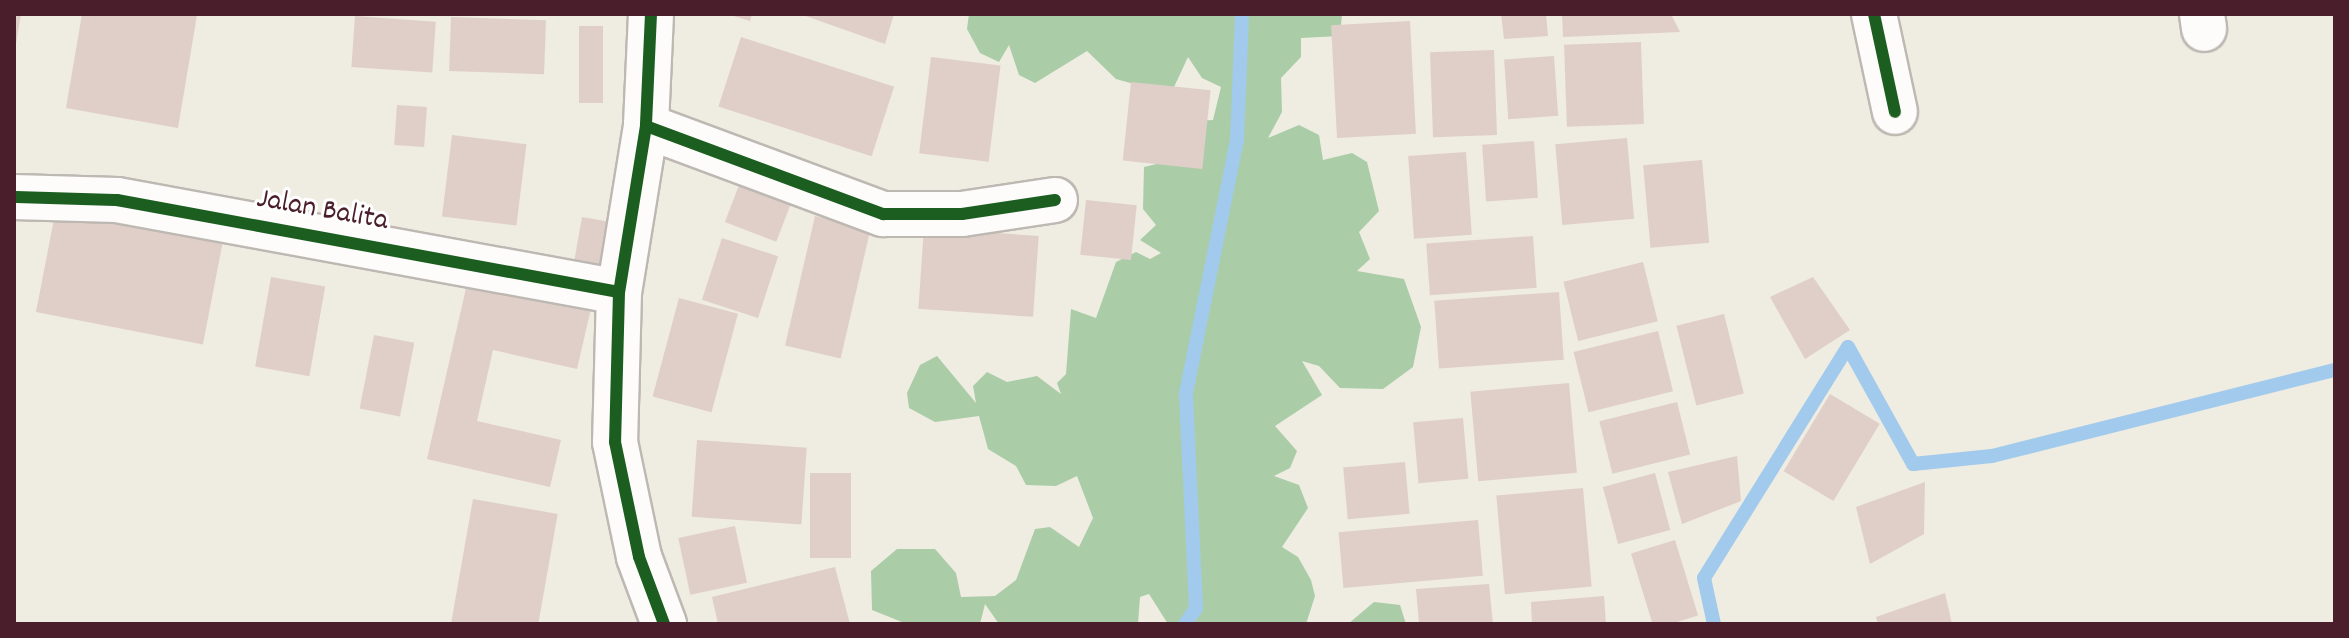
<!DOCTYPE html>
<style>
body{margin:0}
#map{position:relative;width:2349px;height:638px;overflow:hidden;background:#efece2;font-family:Dekko,sans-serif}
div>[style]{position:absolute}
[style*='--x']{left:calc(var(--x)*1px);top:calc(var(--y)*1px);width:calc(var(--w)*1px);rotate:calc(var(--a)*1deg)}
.forest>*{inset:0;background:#aacda7}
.stream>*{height:14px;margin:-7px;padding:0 7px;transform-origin:7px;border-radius:7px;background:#a1caec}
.building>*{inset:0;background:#dfcfc8;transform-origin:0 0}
.roads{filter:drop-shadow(2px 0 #beb8b3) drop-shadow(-2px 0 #beb8b3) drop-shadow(0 2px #beb8b3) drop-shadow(0 -2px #beb8b3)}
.minor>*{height:44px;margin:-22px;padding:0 22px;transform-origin:22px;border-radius:22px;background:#fdfcfb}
.cycleway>*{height:12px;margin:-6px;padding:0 6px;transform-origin:6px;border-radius:6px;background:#1b5e20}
span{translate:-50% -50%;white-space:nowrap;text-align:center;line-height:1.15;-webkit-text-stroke:6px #fff;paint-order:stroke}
.street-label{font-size:30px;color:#4a1f2b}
.frame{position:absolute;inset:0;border:16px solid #4a1f2b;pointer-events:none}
</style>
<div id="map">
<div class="forest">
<i style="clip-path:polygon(969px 14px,1342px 14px,1340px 36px,1301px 38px,1301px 57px,1281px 78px,1282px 112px,1268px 138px,1299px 125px,1319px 135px,1323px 160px,1352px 153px,1367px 162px,1379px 211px,1359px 232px,1370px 259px,1357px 271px,1404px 279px,1421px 327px,1413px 367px,1383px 389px,1340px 388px,1319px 366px,1302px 361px,1322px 395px,1275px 426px,1297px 451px,1290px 468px,1274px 476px,1299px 485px,1308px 508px,1282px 547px,1298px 557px,1311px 580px,1315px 596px,1306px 624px,1168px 624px,1149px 594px,1140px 597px,1138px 624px,999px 624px,985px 604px,980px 624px,907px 624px,872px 610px,871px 571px,897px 549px,935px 549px,956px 573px,961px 597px,995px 596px,1016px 580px,1035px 529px,1050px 527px,1079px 547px,1093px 518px,1077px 476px,1056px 486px,1026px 485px,1016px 466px,988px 449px,979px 416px,935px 422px,909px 408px,907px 393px,920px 365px,937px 356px,976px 403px,973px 386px,987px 372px,1007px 382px,1037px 376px,1061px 394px,1057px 383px,1066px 374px,1071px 309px,1096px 318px,1116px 262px,1136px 252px,1150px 259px,1161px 253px,1140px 240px,1156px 225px,1143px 209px,1144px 167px,1165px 162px,1177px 122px,1213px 120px,1221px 87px,1202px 78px,1188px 57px,1174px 87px,1155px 90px,1116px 79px,1087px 51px,1035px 83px,1019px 75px,1009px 45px,999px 62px,980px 53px,967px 29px)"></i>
<i style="clip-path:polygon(1374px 602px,1400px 605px,1406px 624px,1348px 624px)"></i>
</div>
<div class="stream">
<i style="--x:1185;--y:624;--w:19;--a:-55"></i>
<i style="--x:1196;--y:608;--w:215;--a:-92.7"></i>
<i style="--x:1186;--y:393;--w:258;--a:-78.6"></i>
<i style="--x:1237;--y:140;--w:126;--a:-87.7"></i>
<i style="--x:1714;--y:624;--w:47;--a:-102.3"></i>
<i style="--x:1704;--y:578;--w:272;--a:-58.1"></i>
<i style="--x:1848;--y:347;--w:134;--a:60.9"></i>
<i style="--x:1913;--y:464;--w:79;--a:-5.8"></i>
<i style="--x:1992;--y:456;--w:354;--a:-14.1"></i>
</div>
<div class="building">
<i style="clip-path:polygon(14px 14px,21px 14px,16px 44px,14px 44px)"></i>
<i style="clip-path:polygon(82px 14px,197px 15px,178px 128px,66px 108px)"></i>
<i style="clip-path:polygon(727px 14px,752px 14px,750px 21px)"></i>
<i style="clip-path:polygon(800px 14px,894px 14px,885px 44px)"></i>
<i style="clip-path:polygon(1501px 14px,1546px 14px,1548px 36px,1504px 39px)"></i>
<i style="clip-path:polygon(1562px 14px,1671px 14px,1680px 32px,1563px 37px)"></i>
<i style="left:355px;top:16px;width:81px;height:51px;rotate:4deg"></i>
<i style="left:451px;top:17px;width:95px;height:54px;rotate:2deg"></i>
<i style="left:1410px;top:21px;width:113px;height:79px;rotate:87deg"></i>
<i style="left:579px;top:26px;width:24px;height:77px"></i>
<i style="left:741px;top:37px;width:161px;height:73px;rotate:18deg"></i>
<i style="left:1641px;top:42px;width:82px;height:77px;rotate:88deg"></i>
<i style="left:1494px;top:50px;width:85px;height:64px;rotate:88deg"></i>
<i style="left:1554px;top:56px;width:60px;height:50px;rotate:86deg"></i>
<i style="left:931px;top:57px;width:70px;height:97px;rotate:7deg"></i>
<i style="left:1131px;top:82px;width:80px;height:79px;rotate:6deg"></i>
<i style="left:397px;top:105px;width:30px;height:40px;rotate:4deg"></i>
<i style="left:452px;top:135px;width:75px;height:82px;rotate:7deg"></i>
<i style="left:1627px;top:138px;width:81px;height:72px;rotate:85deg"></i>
<i style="left:1534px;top:141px;width:57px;height:52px;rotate:86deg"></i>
<i style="left:1466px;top:152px;width:83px;height:58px;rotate:86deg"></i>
<i style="left:1702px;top:160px;width:83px;height:59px;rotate:85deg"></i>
<i style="left:741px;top:180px;width:55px;height:45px;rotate:21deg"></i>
<i style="left:1086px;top:200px;width:51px;height:55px;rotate:6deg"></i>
<i style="left:56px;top:209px;width:170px;height:105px;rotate:11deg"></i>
<i style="left:815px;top:216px;width:57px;height:133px;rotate:13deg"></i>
<i style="left:582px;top:217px;width:35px;height:51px;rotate:10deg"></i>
<i style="left:924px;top:228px;width:115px;height:81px;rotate:4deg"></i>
<i style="left:1533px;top:236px;width:52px;height:107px;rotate:86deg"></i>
<i style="left:722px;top:238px;width:59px;height:65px;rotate:18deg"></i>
<i style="left:1643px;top:262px;width:61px;height:82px;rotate:76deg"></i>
<i style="clip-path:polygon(469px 275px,592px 304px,577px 369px,493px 350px,477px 421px,561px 440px,550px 487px,427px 459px)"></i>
<i style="left:271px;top:277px;width:55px;height:91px;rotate:10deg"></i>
<i style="clip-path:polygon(1813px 277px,1850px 330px,1805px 359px,1770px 297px)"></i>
<i style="left:1559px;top:292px;width:68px;height:125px;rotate:86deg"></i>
<i style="left:679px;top:298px;width:61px;height:102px;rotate:15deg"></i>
<i style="left:1724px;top:314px;width:82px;height:49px;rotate:76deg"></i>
<i style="left:1658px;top:331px;width:62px;height:87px;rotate:76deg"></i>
<i style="left:374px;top:335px;width:41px;height:75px;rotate:11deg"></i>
<i style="left:1569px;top:383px;width:90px;height:99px;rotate:85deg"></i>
<i style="left:1830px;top:394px;width:58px;height:90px;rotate:31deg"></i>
<i style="left:1677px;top:402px;width:54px;height:80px;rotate:76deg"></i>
<i style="left:1463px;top:418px;width:61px;height:50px;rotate:85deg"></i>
<i style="left:697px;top:440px;width:110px;height:77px;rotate:4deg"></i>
<i style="clip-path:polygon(1737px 456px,1741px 501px,1682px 524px,1668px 472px)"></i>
<i style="left:1405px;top:462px;width:52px;height:62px;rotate:85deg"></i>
<i style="left:810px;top:473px;width:41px;height:85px"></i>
<i style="left:1655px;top:473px;width:59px;height:54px;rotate:75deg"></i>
<i style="clip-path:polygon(1925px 482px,1924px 534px,1870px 564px,1856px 507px)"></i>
<i style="left:1583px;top:488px;width:99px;height:87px;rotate:85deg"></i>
<i style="left:473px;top:499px;width:86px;height:127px;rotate:10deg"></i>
<i style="left:1478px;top:520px;width:56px;height:140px;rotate:85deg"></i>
<i style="left:735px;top:526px;width:58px;height:58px;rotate:78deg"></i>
<i style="left:1675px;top:540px;width:79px;height:46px;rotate:73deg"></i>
<i style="clip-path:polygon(835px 567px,850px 624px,718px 624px,712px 597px)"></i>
<i style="clip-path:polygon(1489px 584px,1493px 624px,1419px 624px,1416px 589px)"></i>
<i style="clip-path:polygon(1945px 593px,1952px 624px,1878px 624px,1876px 617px)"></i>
<i style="clip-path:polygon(1604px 596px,1606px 624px,1532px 624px,1531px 602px)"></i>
</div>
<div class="roads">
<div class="minor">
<i style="--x:651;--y:14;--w:112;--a:92.6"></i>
<i style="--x:646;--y:126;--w:168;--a:99.2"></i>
<i style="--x:619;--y:292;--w:150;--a:91.5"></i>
<i style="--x:615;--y:442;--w:117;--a:78.2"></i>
<i style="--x:639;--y:557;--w:72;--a:69.5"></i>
<i style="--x:1874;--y:14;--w:100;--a:77.9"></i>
<i style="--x:2202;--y:14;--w:15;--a:82"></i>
<i style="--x:646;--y:126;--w:253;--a:20.4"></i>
<i style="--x:883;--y:214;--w:79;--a:0"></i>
<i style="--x:962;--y:214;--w:94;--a:-8.6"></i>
<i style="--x:14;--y:197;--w:103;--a:1.7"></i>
<i style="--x:117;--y:200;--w:510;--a:10.39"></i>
</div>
</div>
<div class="cycleway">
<i style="--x:651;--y:14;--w:112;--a:92.6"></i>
<i style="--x:646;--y:126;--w:168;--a:99.2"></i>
<i style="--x:619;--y:292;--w:150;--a:91.5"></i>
<i style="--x:615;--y:442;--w:117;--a:78.2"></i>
<i style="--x:639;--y:557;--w:72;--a:69.5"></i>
<i style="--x:1874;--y:14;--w:100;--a:77.9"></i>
<i style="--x:646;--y:126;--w:253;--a:20.4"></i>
<i style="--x:883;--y:214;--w:79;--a:0"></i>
<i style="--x:962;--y:214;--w:94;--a:-8.6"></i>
<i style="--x:14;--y:197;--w:103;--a:1.7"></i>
<i style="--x:117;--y:200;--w:510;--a:10.39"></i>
</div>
<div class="street-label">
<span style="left:322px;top:212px;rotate:10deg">Jalan Balita</span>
</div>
<div class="frame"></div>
</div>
